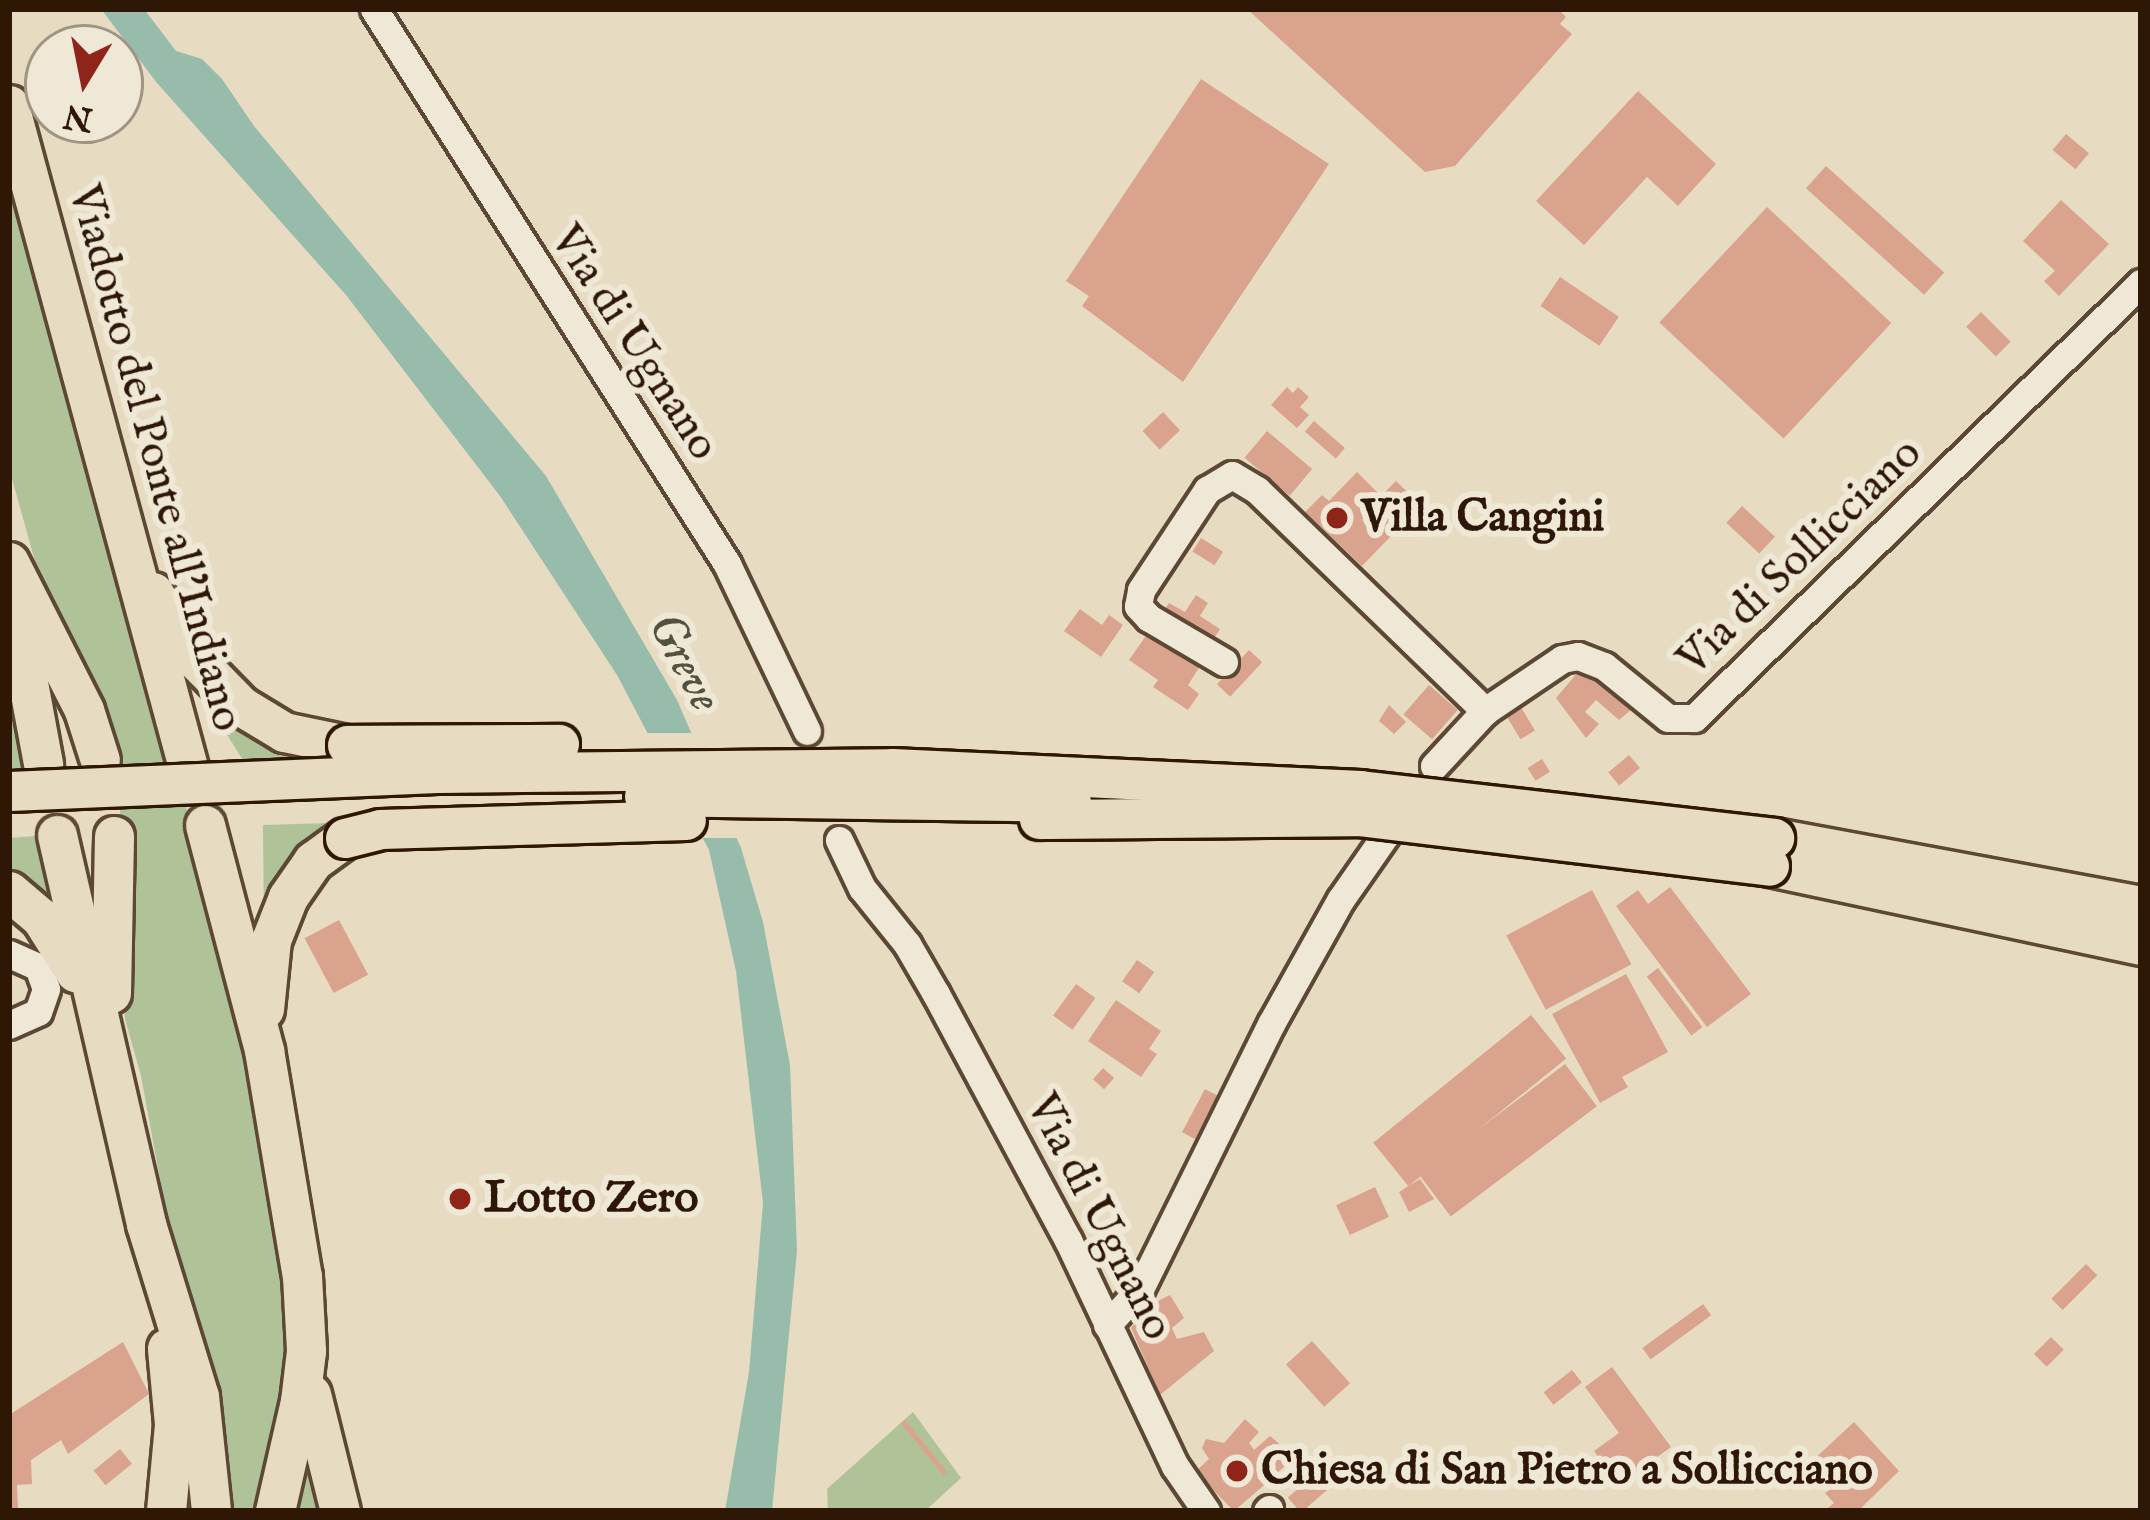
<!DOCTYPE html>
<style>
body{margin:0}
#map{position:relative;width:2150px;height:1520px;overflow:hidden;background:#e7dcc2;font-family:"IM FELL English",serif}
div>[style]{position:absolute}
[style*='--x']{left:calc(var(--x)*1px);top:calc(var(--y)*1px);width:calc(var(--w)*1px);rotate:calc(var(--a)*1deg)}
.green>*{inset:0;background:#afc298}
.water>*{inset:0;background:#98bcac}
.pier>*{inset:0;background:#e7dcc2}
.building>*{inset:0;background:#daa38d;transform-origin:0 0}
.roads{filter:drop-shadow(3px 0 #5c4834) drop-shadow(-3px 0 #5c4834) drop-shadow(0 3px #5c4834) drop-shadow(0 -3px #5c4834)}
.minor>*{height:27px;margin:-13.5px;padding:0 13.5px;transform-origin:13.5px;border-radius:13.5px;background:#efe8d7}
.highway>*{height:39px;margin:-19.5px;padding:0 19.5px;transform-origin:19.5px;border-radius:19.5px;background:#e7dcc2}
.bridges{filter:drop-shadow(3px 0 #2e1705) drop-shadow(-3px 0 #2e1705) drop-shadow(0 3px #2e1705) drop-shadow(0 -3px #2e1705)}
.highway-bridge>*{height:39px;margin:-19.5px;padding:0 19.5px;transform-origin:19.5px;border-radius:19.5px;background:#e7dcc2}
.dots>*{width:33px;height:33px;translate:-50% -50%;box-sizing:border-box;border:6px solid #efe8d7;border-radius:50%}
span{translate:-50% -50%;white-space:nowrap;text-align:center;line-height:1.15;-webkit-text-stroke:12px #efe8d7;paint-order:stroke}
.street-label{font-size:45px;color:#2e1705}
.poi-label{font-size:45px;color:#2e1705;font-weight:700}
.left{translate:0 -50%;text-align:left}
.water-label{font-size:48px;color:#53513f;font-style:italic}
.frame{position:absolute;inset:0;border:12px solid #2e1705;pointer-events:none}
.north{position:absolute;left:24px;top:24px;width:120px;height:120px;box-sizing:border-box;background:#efe8d7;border:3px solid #a29483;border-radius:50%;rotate:190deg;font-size:33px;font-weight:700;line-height:48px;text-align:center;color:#2e1705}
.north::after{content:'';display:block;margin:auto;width:42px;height:54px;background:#8f2418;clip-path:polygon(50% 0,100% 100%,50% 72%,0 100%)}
</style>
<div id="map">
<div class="green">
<i style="clip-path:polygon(9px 175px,19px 223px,99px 481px,222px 943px,271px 1166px,291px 1356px,265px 1511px,221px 1511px,141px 1076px,125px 1019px,122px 829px,115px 763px,57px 640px,9px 468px)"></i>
<i style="clip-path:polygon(187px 670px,347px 757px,244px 762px)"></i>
<i style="clip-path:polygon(17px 679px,37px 771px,9px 772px,9px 703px)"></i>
<i style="clip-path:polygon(363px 822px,264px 924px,263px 825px)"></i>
<i style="clip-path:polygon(48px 835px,69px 928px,9px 874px,9px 838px)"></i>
<i style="clip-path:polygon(913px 1412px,961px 1478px,925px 1511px,828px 1511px,827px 1489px)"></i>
<i style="clip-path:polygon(305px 1432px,330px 1511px,288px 1511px)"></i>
</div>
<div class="water">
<i style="clip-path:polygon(101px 9px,144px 9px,176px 51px,202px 59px,222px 79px,254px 126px,546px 476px,677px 700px,741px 848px,763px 922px,790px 1065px,797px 1251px,772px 1511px,725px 1511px,749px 1372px,763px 1203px,736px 971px,709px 850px,617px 675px,500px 496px,346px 295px,157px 83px)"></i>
</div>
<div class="pier">
<i style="clip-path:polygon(643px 733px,696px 733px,742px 838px,696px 838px)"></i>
</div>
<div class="building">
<i style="clip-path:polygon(1247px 9px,1558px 9px,1566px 17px,1560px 24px,1572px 34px,1455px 166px,1425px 172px)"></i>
<i style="clip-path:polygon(1201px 79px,1329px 164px,1183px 382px,1082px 306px,1089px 296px,1066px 281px)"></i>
<i style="clip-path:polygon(1638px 91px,1716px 164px,1678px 206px,1647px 177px,1584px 245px,1536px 201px)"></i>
<i style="left:2066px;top:134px;width:30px;height:21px;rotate:40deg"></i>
<i style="left:1826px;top:166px;width:159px;height:30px;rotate:42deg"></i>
<i style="clip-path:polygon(2061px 200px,2109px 244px,2059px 296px,2044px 281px,2055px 271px,2023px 241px)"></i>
<i style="left:1767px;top:207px;width:170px;height:158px;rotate:43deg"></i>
<i style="left:1560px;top:277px;width:71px;height:35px;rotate:34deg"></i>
<i style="left:1981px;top:312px;width:42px;height:21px;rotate:45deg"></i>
<i style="clip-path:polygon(1287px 387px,1293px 393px,1298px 387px,1309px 397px,1300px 407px,1309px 415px,1297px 428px,1271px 405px)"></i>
<i style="left:1163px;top:412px;width:25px;height:28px;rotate:47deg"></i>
<i style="left:1314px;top:421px;width:41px;height:14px;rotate:41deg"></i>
<i style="left:1267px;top:431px;width:59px;height:35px;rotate:40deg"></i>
<i style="clip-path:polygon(evenodd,1357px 472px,1381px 496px,1396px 481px,1421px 505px,1362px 566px,1305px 512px,1322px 495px,1329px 501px,1357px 472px,1376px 506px,1386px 516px,1372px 530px,1362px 520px,1376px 506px)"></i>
<i style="left:1742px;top:506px;width:45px;height:23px;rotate:43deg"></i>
<i style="left:1201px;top:538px;width:26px;height:16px;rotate:32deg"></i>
<i style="clip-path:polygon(1196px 595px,1208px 603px,1200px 616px,1220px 629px,1209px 646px,1176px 624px,1179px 619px,1165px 609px,1169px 603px,1185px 612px)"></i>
<i style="clip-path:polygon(1080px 609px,1102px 625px,1109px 615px,1123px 625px,1101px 657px,1064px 631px)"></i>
<i style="clip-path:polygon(1150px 630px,1206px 657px,1188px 685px,1199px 694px,1188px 710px,1153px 687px,1158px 680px,1129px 660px)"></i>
<i style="left:1249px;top:650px;width:18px;height:47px;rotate:43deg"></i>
<i style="clip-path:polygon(1583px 666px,1632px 709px,1619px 720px,1596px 700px,1585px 712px,1599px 724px,1586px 738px,1556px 698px)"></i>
<i style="left:1429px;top:685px;width:38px;height:39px;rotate:41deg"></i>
<i style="left:1519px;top:704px;width:31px;height:17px;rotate:59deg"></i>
<i style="clip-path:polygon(1389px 705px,1406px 722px,1394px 734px,1379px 721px)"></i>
<i style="left:1629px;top:755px;width:17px;height:27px;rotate:50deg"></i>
<i style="left:1542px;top:759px;width:15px;height:17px;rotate:58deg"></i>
<i style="clip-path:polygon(1670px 887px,1751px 994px,1707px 1027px,1616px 906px,1638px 890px,1648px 904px)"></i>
<i style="left:1592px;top:890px;width:84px;height:97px;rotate:62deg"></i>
<i style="left:339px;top:920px;width:62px;height:39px;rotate:62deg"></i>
<i style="left:1137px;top:960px;width:21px;height:26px;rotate:35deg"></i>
<i style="left:1658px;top:968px;width:74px;height:14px;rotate:53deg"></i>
<i style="clip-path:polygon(1626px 974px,1668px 1052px,1622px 1077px,1628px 1087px,1600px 1103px,1552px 1014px)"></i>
<i style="left:1076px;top:984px;width:24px;height:39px;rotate:36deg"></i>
<i style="clip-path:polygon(1116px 1000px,1161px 1031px,1149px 1049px,1157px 1054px,1141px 1077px,1088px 1041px)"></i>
<i style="left:1531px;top:1015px;width:56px;height:203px;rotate:51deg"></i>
<i style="left:1565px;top:1064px;width:53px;height:183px;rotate:53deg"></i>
<i style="left:1103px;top:1068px;width:15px;height:15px;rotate:42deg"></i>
<i style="left:1205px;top:1089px;width:15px;height:49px;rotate:28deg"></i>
<i style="clip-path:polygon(1420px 1179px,1434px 1199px,1409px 1212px,1399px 1192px)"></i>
<i style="left:1375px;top:1187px;width:33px;height:43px;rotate:65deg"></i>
<i style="left:2086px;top:1264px;width:16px;height:49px;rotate:45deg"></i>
<i style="clip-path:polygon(1170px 1295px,1184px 1318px,1172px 1328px,1177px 1339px,1204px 1332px,1214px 1351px,1160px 1395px,1131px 1328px,1154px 1297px,1158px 1301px)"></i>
<i style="left:1703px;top:1304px;width:14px;height:75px;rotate:54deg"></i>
<i style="left:2051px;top:1337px;width:18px;height:24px;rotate:45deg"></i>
<i style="left:1312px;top:1341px;width:57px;height:35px;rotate:48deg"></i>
<i style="clip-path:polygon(123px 1342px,149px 1394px,68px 1454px,61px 1440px,31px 1460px,32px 1484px,17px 1485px,18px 1508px,9px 1509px,9px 1415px)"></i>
<i style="clip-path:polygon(1612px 1367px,1671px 1447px,1618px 1485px,1594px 1451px,1619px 1433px,1585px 1387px)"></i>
<i style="left:1572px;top:1370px;width:16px;height:36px;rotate:52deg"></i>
<i style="clip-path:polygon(1245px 1419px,1259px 1432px,1249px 1443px,1254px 1450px,1270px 1436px,1295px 1457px,1277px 1473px,1285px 1481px,1278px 1488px,1270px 1480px,1234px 1511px,1195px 1472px,1209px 1459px,1202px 1448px,1206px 1439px,1224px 1443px)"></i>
<i style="left:905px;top:1420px;width:67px;height:5px;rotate:51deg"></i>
<i style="clip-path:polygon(1854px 1422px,1899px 1471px,1858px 1511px,1824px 1511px,1834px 1503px,1825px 1493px,1837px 1485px,1812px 1461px)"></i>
<i style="left:120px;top:1449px;width:19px;height:34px;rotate:51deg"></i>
<i style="left:1315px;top:1474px;width:20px;height:36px;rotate:49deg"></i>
</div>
<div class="roads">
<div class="minor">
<i style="--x:374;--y:9;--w:658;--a:57.54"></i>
<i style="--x:727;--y:564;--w:185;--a:64.4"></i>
<i style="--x:1224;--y:662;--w:87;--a:-149.6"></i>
<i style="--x:1149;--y:618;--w:16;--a:-133"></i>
<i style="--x:1138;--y:606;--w:16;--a:-79"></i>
<i style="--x:1141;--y:590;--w:120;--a:-56.6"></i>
<i style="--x:1207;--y:490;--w:29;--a:-31"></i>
<i style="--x:1232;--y:475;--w:29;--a:31"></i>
<i style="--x:1257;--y:490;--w:318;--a:44.1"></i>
<i style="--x:1434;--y:766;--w:75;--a:-47.2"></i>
<i style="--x:1485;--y:711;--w:93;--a:-34"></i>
<i style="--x:1562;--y:659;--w:16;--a:-11"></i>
<i style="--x:1578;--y:656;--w:28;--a:21"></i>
<i style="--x:1604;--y:666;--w:82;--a:39.1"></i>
<i style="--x:1668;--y:718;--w:26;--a:0"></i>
<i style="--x:1694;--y:718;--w:624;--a:-44.22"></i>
<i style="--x:839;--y:840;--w:53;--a:64.4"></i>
<i style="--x:862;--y:888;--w:72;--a:51.2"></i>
<i style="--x:907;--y:944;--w:58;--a:59.9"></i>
<i style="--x:936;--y:994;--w:279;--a:61.8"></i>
<i style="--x:1068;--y:1240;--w:250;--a:64.7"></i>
<i style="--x:1175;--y:1466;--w:55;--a:55.4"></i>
<i style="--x:9;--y:954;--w:32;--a:24"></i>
<i style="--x:38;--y:967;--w:23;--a:70"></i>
<i style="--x:46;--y:989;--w:24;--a:109"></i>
<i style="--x:38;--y:1012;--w:32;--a:156"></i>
<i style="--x:1107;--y:1325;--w:49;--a:-47.5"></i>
<i style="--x:1140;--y:1289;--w:296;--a:-63.7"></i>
<i style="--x:1271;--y:1024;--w:143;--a:-60.8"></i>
<i style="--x:1341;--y:899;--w:77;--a:-55.1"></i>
<i style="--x:1267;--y:1511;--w:3;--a:-45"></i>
</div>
<div class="highway">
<i style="--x:9;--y:105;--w:686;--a:74.87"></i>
<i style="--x:9;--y:562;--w:166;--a:63.1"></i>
<i style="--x:84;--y:710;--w:52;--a:72.3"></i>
<i style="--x:153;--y:592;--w:69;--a:59.7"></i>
<i style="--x:188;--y:652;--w:76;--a:45.5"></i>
<i style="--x:241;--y:706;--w:50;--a:31.2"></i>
<i style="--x:284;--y:732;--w:64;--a:11.7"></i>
<i style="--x:14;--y:607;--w:160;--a:79.5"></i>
<i style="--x:205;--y:825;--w:233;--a:75.3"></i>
<i style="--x:264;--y:1050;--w:229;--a:80.5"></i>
<i style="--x:302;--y:1276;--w:75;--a:86.9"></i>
<i style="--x:306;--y:1351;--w:50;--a:96.8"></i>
<i style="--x:300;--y:1401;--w:113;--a:102.8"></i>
<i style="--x:57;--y:835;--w:399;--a:77.1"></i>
<i style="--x:146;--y:1224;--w:180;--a:72.9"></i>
<i style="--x:199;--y:1396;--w:116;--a:84"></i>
<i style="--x:1774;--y:838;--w:373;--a:10.5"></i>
<i style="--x:1769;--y:866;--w:380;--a:12"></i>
<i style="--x:9;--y:891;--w:42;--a:40.2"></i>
<i style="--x:41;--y:918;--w:64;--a:57.8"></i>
<i style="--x:111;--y:993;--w:157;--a:-88.9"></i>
<i style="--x:264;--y:1009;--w:69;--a:-84.2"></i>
<i style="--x:271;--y:940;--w:46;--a:-68.4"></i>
<i style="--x:288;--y:897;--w:44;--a:-55.2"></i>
<i style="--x:313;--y:861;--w:39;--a:-36"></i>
<i style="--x:311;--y:1394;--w:121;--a:76.1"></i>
<i style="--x:166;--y:1511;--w:87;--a:-84.7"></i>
<i style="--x:174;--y:1424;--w:76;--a:-95.3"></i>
</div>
</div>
<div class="bridges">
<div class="highway-bridge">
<i style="--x:347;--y:745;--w:212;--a:-0.3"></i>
<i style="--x:9;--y:791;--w:428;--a:-2.4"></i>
<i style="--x:437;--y:773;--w:455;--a:-0.6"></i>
<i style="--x:892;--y:768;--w:469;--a:2.7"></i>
<i style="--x:1360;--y:790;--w:417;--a:6.6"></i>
<i style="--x:644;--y:796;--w:427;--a:0.8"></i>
<i style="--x:1358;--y:816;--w:414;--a:6.9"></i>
<i style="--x:1039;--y:819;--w:318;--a:-0.5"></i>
<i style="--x:345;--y:838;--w:36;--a:-14"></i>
<i style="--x:380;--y:829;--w:306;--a:-1.7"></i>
</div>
</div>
<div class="dots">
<i style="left:1337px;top:518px;background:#8f2418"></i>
<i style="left:460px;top:1199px;background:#8f2418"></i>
<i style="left:1237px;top:1471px;background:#8f2418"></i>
</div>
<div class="street-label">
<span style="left:634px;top:343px;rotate:57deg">Via di Ugnano</span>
<span style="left:155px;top:458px;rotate:75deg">Viadotto del Ponte all'Indiano</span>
<span style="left:1800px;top:557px;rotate:-44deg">Via di Sollicciano</span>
<span style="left:1099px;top:1217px;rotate:63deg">Via di Ugnano</span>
</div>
<div class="poi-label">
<span class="left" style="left:1361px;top:518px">Villa Cangini</span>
<span class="left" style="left:484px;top:1199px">Lotto Zero</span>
<span class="left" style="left:1261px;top:1471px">Chiesa di San Pietro a Sollicciano</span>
</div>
<div class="water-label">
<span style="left:683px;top:663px;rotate:62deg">Greve</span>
</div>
<div class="frame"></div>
<div class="north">N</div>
</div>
